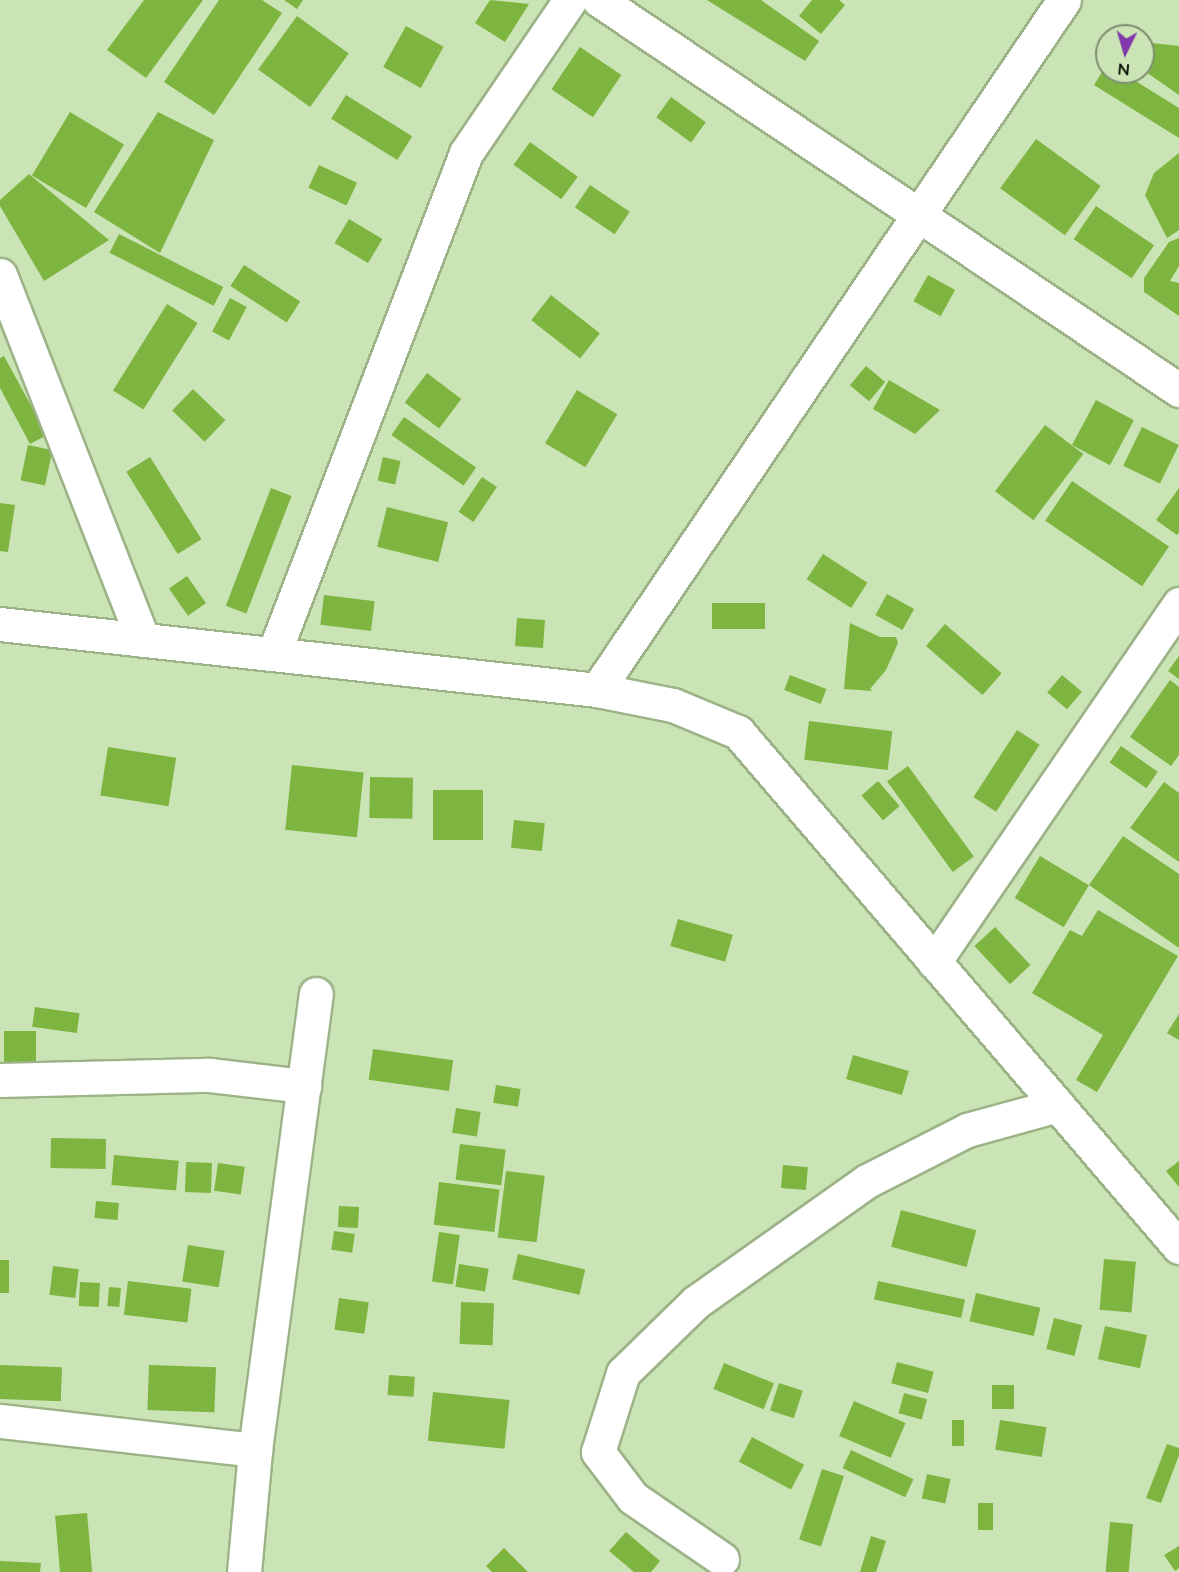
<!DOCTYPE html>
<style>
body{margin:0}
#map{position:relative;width:1179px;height:1572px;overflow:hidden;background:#cbe4b6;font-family:Lato,sans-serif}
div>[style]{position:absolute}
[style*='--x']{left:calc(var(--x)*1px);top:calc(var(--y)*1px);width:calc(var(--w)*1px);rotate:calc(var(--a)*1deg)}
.building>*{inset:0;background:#7eb440;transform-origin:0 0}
.roads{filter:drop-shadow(2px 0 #9bb387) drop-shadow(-2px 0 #9bb387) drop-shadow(0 2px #9bb387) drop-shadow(0 -2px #9bb387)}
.street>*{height:33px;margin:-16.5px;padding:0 16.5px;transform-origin:16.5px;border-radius:16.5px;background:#fff}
span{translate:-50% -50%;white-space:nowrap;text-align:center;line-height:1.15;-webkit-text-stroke:5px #cbe4b6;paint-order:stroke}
.north{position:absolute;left:1095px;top:24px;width:60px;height:60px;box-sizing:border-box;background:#cbe4b6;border:2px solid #7d8f6e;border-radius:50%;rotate:185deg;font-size:16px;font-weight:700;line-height:24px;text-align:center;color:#070f02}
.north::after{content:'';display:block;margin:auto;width:21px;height:27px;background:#8138aa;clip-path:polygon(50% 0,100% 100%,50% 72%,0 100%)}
</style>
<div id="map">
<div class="building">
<i style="clip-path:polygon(144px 0,203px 0,146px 78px,107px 50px)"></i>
<i style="clip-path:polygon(219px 0,262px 0,282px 13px,214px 115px,164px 82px)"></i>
<i style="clip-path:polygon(284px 0,303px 0,297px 9px)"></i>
<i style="clip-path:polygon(490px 0,529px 4px,505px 42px,475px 23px)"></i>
<i style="clip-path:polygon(707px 0,761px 0,819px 41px,805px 61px)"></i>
<i style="clip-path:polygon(812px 0,839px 0,845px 5px,821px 34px,799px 16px)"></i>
<i style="left:297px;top:16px;width:64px;height:66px;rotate:36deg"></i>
<i style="left:406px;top:26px;width:43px;height:47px;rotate:29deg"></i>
<i style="clip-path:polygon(1143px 42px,1179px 46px,1179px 95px,1143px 70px)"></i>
<i style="left:580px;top:47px;width:50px;height:51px;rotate:34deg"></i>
<i style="clip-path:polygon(1107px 64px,1107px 72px,1121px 72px,1179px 108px,1179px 138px,1094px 85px)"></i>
<i style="left:346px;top:95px;width:78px;height:28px;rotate:32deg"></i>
<i style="left:671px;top:97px;width:43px;height:25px;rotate:36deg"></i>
<i style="left:70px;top:112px;width:63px;height:74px;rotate:31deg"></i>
<i style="clip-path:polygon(158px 112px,214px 140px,160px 253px,94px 212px)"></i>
<i style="left:1036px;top:139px;width:80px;height:61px;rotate:36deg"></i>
<i style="left:530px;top:142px;width:59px;height:28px;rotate:36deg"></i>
<i style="clip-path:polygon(1179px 153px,1179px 230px,1167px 238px,1145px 195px,1154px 173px)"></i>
<i style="left:319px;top:165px;width:42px;height:25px;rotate:25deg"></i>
<i style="clip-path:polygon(29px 174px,109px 240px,44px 281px,0 206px,0 200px)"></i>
<i style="left:590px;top:185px;width:48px;height:27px;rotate:34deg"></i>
<i style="left:1096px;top:206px;width:70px;height:40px;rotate:34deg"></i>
<i style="left:349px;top:219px;width:39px;height:28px;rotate:31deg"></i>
<i style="left:119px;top:234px;width:117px;height:21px;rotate:27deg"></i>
<i style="clip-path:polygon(1179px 238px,1179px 266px,1170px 281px,1179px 283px,1179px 316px,1144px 292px,1144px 278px,1169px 242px)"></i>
<i style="left:244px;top:265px;width:67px;height:25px;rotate:33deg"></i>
<i style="left:928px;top:275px;width:31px;height:30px;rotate:29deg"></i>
<i style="left:551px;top:295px;width:62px;height:32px;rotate:38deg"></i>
<i style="left:230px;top:298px;width:19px;height:38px;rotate:28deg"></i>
<i style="left:167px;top:304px;width:36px;height:102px;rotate:32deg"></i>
<i style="clip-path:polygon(4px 356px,47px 435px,30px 444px,0 388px,0 358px)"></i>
<i style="left:866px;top:366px;width:25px;height:25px;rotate:40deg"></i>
<i style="left:427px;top:373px;width:43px;height:37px;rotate:37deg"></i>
<i style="clip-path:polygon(889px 380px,940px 410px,915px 434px,873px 409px)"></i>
<i style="left:193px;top:389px;width:45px;height:30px;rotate:44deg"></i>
<i style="left:577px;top:390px;width:47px;height:62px;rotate:31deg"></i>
<i style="left:1096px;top:400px;width:43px;height:51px;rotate:28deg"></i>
<i style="left:404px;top:417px;width:88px;height:22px;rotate:35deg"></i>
<i style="left:1045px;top:425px;width:48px;height:83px;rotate:37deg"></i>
<i style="left:1142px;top:427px;width:41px;height:43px;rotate:26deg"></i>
<i style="left:28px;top:445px;width:25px;height:36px;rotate:12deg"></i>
<i style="left:150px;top:457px;width:97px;height:28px;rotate:58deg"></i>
<i style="left:383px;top:457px;width:18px;height:24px;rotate:13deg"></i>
<i style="left:482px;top:477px;width:18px;height:42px;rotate:34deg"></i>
<i style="left:1072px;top:481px;width:117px;height:48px;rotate:34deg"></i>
<i style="left:271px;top:488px;width:22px;height:126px;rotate:21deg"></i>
<i style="clip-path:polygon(1179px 488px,1179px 532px,1177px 535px,1156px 520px)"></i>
<i style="clip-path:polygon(0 503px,15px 505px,8px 552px,0 551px)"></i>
<i style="left:387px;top:507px;width:63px;height:41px;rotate:14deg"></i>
<i style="left:823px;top:554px;width:53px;height:30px;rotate:33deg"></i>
<i style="left:187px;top:576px;width:33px;height:22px;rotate:55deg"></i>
<i style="left:887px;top:594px;width:31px;height:24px;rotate:29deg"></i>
<i style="left:324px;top:595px;width:51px;height:30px;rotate:7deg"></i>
<i style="left:712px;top:603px;width:53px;height:26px"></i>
<i style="left:517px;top:618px;width:28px;height:28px;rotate:4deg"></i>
<i style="clip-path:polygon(850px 623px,880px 637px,896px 637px,898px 643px,886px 670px,870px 689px,873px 691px,844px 689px)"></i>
<i style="left:945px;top:624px;width:75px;height:29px;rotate:41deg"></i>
<i style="clip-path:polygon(1179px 656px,1179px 679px,1168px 671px)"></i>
<i style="left:790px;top:675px;width:39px;height:16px;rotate:21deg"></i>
<i style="left:1062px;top:675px;width:26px;height:23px;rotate:40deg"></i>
<i style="clip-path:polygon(1170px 680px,1179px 687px,1179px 755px,1171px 766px,1130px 737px)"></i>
<i style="left:809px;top:721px;width:84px;height:39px;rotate:7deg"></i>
<i style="left:1017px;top:730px;width:27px;height:80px;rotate:33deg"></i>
<i style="left:1121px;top:746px;width:45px;height:20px;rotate:35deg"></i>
<i style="left:108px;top:747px;width:69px;height:49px;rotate:9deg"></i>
<i style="left:292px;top:765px;width:72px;height:65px;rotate:6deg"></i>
<i style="left:908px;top:766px;width:112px;height:26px;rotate:54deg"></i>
<i style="left:370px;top:777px;width:43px;height:41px;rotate:1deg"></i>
<i style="left:878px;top:781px;width:33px;height:22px;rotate:49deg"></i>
<i style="clip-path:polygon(1164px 782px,1179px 793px,1179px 862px,1130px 828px)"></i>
<i style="left:433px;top:790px;width:50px;height:50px"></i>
<i style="left:514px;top:820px;width:31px;height:28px;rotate:6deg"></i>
<i style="clip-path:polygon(1123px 836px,1179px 874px,1179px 948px,1089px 885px)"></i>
<i style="left:1040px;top:856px;width:57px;height:49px;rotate:31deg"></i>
<i style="clip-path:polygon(1098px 910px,1178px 956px,1097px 1092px,1076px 1080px,1103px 1035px,1032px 993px,1070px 930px,1082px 936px)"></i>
<i style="left:678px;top:919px;width:57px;height:28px;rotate:16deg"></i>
<i style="left:995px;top:927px;width:52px;height:28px;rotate:47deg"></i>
<i style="left:35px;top:1007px;width:45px;height:20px;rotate:8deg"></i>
<i style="clip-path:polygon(1179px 1014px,1179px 1040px,1167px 1033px)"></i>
<i style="left:4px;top:1031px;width:32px;height:32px"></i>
<i style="left:373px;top:1049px;width:81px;height:31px;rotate:8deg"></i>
<i style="left:853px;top:1055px;width:58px;height:25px;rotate:16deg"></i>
<i style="left:496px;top:1085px;width:25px;height:18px;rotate:9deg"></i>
<i style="left:456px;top:1108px;width:25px;height:25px;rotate:9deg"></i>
<i style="left:51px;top:1138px;width:55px;height:30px;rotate:1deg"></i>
<i style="left:460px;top:1144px;width:46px;height:36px;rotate:7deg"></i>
<i style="left:114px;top:1155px;width:65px;height:30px;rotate:5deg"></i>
<i style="clip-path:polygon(1179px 1161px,1179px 1187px,1166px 1171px)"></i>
<i style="left:186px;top:1162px;width:26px;height:30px;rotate:2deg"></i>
<i style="left:218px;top:1163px;width:27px;height:28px;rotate:8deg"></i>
<i style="left:783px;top:1165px;width:25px;height:23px;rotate:5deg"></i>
<i style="left:506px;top:1171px;width:39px;height:67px;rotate:7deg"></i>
<i style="left:439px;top:1182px;width:61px;height:43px;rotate:7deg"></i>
<i style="left:96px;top:1201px;width:23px;height:17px;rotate:5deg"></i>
<i style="left:339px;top:1206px;width:20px;height:21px;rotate:3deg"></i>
<i style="left:901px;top:1210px;width:78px;height:38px;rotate:15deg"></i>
<i style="left:334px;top:1231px;width:21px;height:19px;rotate:8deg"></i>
<i style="left:439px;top:1232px;width:21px;height:50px;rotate:8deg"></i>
<i style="left:188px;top:1245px;width:37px;height:37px;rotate:9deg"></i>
<i style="left:518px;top:1254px;width:69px;height:26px;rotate:13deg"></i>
<i style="left:1104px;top:1259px;width:32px;height:51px;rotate:5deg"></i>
<i style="left:0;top:1260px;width:9px;height:33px"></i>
<i style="left:459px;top:1264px;width:30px;height:23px;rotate:9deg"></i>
<i style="left:53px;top:1266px;width:26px;height:29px;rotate:7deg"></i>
<i style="left:128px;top:1281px;width:64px;height:34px;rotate:7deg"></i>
<i style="left:878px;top:1281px;width:89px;height:19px;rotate:12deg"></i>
<i style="left:80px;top:1282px;width:20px;height:24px;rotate:3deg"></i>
<i style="left:109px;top:1287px;width:12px;height:19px;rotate:5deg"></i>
<i style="left:976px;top:1293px;width:66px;height:29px;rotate:13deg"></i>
<i style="left:339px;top:1298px;width:30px;height:32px;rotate:8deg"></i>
<i style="left:461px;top:1302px;width:33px;height:42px;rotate:2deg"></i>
<i style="left:1054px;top:1318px;width:29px;height:32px;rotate:14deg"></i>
<i style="left:1105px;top:1326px;width:43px;height:34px;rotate:12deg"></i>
<i style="left:897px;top:1362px;width:38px;height:22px;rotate:15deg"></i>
<i style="left:724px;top:1363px;width:54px;height:28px;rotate:22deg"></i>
<i style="left:0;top:1365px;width:62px;height:34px;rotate:2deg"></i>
<i style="left:149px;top:1365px;width:67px;height:45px;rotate:2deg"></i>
<i style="left:389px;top:1375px;width:26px;height:20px;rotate:4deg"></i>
<i style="left:779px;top:1383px;width:25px;height:29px;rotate:18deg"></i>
<i style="left:992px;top:1385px;width:22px;height:24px"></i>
<i style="left:433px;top:1392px;width:77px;height:49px;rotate:6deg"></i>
<i style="left:904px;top:1393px;width:24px;height:21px;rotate:15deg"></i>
<i style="left:854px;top:1401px;width:56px;height:38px;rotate:23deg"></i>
<i style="left:952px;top:1420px;width:12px;height:26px"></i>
<i style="left:1000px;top:1420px;width:47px;height:30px;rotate:9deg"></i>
<i style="left:752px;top:1437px;width:59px;height:28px;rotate:28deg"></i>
<i style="clip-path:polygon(1167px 1444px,1179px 1448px,1179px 1455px,1161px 1503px,1146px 1498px)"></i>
<i style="left:851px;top:1450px;width:69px;height:20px;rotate:25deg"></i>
<i style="left:822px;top:1469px;width:23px;height:74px;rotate:18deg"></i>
<i style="left:927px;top:1474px;width:24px;height:25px;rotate:12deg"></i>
<i style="left:978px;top:1503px;width:15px;height:27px"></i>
<i style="left:87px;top:1513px;width:59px;height:32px;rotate:85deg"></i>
<i style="left:1110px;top:1522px;width:23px;height:50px;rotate:5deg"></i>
<i style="clip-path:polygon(626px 1532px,660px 1561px,651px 1572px,634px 1572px,609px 1551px)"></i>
<i style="clip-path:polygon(871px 1536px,886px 1541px,876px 1572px,860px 1572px)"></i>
<i style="clip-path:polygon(1179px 1546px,1179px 1568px,1175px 1571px,1164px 1555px)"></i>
<i style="clip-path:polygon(504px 1548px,528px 1572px,492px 1572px,486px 1566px)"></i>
<i style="clip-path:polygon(0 1561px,41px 1563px,40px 1572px,0 1572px)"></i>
</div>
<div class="roads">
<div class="street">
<i style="--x:599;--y:0;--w:699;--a:33.92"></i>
<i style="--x:0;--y:275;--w:392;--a:68.6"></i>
<i style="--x:0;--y:624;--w:601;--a:6.31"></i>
<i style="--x:597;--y:690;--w:77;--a:11.2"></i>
<i style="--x:673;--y:705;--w:70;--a:22.6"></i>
<i style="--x:738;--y:732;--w:678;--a:49.43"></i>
<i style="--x:274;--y:653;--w:536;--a:-68.99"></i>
<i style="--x:466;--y:153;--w:185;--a:-55.8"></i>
<i style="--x:597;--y:690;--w:833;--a:-55.91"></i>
<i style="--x:934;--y:962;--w:434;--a:-55.6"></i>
<i style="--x:0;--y:1080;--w:210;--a:-1.4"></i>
<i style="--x:210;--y:1075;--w:95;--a:6.7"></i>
<i style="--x:0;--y:1421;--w:257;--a:6.5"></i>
<i style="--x:722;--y:1559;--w:108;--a:-145.6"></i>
<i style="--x:633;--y:1498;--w:58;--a:-127.3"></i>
<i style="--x:598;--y:1452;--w:83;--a:-72.4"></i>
<i style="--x:623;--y:1373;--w:102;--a:-44.2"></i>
<i style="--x:696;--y:1302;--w:209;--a:-35.3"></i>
<i style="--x:867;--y:1181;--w:112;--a:-27"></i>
<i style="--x:967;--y:1130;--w:94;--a:-15.4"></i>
<i style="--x:244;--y:1572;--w:122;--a:-84.8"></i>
<i style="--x:255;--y:1450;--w:460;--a:-82.4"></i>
</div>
</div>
<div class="north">N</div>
</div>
